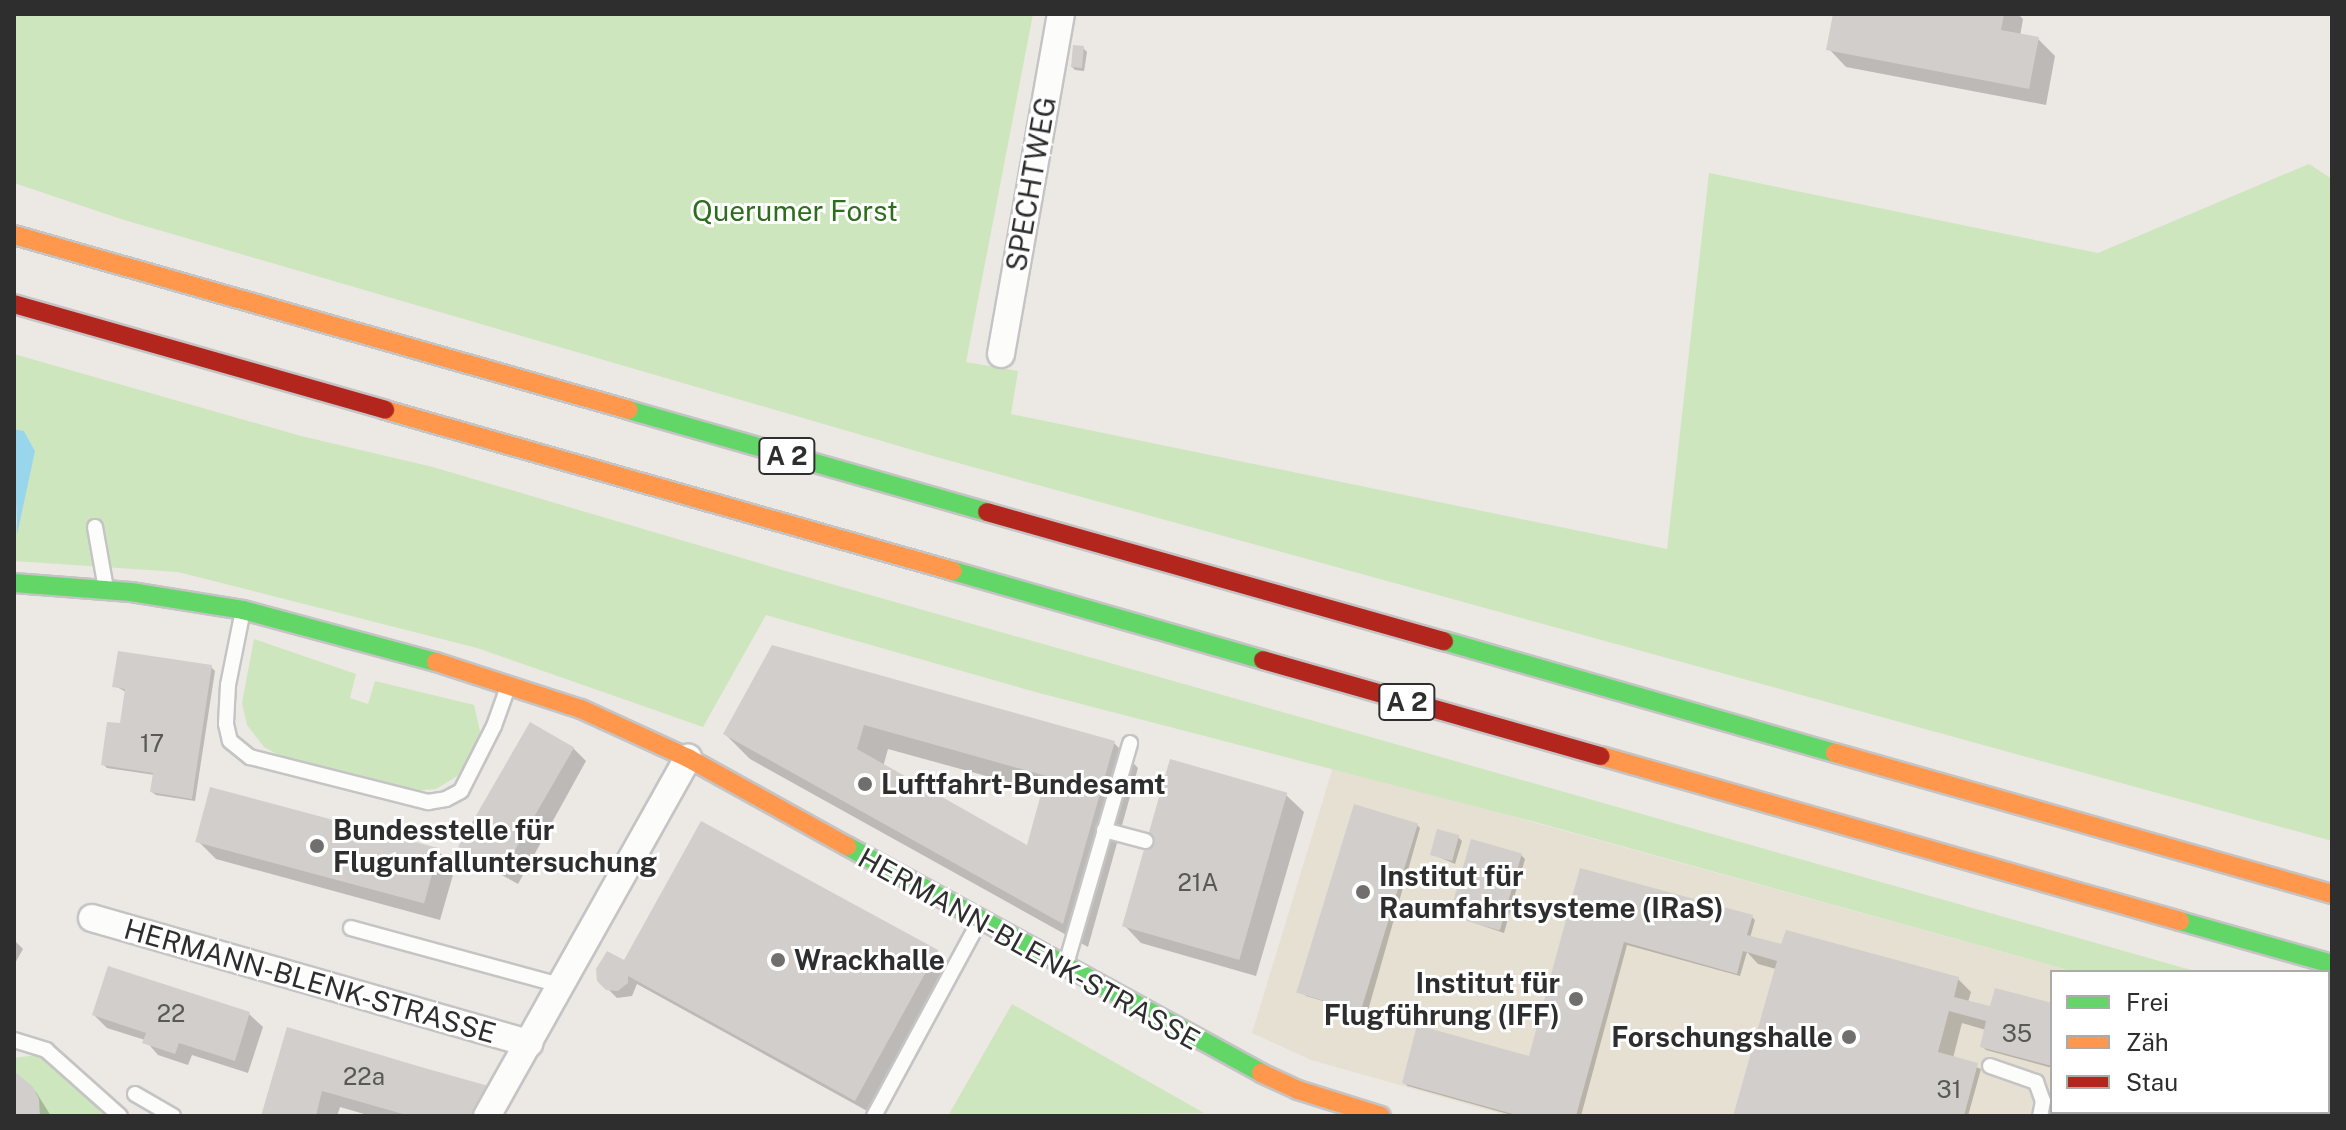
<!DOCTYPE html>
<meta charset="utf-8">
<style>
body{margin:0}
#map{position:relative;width:2346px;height:1130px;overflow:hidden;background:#ece8e4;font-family:"Public Sans",sans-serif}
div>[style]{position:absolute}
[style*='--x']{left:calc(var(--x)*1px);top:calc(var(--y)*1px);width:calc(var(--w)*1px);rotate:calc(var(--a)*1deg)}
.education>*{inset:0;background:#e6e0d3}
.green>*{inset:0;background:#cee6be;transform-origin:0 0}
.water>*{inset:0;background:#99d6ec}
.shadow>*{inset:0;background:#0003}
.building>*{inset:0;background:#d1cecb;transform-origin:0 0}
.roads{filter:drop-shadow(2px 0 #c5c4c5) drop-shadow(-2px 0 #c5c4c5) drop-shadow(0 2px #c5c4c5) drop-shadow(0 -2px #c5c4c5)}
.lane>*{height:14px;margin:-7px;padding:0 7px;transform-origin:7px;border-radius:7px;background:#fcfcfb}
.street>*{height:26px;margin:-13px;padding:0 13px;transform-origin:13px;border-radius:13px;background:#fcfcfb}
.fast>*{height:18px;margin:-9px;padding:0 9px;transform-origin:9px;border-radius:9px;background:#63d668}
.slow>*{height:18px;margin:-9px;padding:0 9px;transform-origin:9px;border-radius:9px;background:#ff974d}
.jam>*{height:18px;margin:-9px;padding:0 9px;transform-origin:9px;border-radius:9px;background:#b3261e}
.dots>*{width:22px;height:22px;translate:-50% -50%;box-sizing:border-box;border:4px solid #fff;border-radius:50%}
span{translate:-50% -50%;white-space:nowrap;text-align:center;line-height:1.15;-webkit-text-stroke:6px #fff;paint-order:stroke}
.number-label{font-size:24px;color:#585857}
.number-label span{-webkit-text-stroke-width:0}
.shield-label span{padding:2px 6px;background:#fff;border:2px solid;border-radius:6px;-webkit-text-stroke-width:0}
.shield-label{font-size:26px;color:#2e2e2e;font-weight:700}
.street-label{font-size:28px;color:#2e2e2e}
.park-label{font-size:28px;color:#2c6e1b}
.poi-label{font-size:28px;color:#2e2e2e;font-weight:700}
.left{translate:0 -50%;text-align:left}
.right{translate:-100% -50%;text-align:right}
.frame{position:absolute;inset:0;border:16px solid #2e2e2e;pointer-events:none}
.legend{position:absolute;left:2050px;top:970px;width:280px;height:144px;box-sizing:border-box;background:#fff;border:2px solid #ababab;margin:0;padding:10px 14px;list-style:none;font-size:24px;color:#2e2e2e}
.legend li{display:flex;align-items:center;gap:16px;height:40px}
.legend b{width:40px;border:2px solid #ababab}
</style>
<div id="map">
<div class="education">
<i style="clip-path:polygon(1333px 767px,2075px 972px,2052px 972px,2052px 1112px,2328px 1112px,2328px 1042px,2332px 1043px,2332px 1116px,1509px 1116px,1311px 1060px,1252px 1033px)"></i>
</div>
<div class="green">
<i style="clip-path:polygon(14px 14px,1033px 14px,966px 362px,1018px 371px,1011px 414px,1667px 549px,1709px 173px,2098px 253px,2309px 164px,2332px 179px,2332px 841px,940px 458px,121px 219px,14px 183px)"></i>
<i style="clip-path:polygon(14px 354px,301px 436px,433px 467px,779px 569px,2198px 972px,2075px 972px,1535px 822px,1039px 693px,766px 615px,703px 727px,477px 648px,178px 572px,14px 561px,14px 534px,35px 451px,24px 431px,14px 429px)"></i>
<i style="clip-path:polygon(254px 639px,356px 674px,350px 698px,368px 704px,375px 681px,474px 705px,480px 731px,478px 747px,464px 772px,436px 789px,410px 791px,291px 762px,264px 747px,247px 725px,242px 703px)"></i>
<i style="clip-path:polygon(1012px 1004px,1204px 1113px,948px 1116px)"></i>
<i style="clip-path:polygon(36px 1055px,72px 1081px,108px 1116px,14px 1116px,14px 1058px)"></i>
<i style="left:2158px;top:1112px;width:135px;height:4px"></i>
</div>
<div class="water">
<i style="clip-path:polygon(14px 429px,24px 431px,35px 451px,17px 535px)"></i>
</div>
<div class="shadow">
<i style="clip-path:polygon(1835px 14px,2018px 14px,2023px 19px,2020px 36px,2038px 39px,2055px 56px,2046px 105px,1846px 67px,1829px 49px)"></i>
<i style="clip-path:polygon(1083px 48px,1087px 52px,1084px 71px,1075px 70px,1071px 66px)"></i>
<i style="clip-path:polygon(evenodd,773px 647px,1114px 743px,1138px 768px,1088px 947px,750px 759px,725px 734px,773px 647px,888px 749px,1044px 792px,1028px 848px,883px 767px,888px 749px)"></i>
<i style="clip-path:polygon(211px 667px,215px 671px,195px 801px,156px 795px,152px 792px,155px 775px,107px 768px,103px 764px,122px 726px,126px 692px,115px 686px)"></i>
<i style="clip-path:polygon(573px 748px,586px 761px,518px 884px,476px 861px,463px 848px)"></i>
<i style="clip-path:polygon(1286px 795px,1304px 812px,1256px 976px,1141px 943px,1124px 925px)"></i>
<i style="clip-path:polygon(1417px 825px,1420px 828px,1367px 1014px,1306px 996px,1302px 992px)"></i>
<i style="clip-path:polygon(1458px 837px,1462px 841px,1455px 864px,1432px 854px)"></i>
<i style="clip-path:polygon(198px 841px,438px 851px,455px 868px,440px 920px,216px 859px)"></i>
<i style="clip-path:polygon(1521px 855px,1525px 859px,1504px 933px,1451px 915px)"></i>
<i style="clip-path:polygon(1582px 870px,1752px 917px,1755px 920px,1750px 938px,1958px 979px,1971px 992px,1968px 1002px,1989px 1008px,2052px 1005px,2052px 1068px,1986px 1050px,1982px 1046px,1986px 1030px,1962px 1023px,1953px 1058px,1981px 1069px,1968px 1116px,1735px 1116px,1776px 969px,1758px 964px,1747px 952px,1740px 976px,1627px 945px,1581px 1116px,1515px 1116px,1408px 1086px,1404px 1083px,1530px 1058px)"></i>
<i style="clip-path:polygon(14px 940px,23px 949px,14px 965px)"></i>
<i style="clip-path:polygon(937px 951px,950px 964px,869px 1112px,637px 984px,632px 996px,617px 998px,599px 980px,622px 962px)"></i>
<i style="clip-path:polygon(249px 1014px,263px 1027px,248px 1073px,192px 1055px,188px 1065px,158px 1055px,145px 1040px,107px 1028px,94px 1015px)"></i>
<i style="clip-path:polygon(288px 1029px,491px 1088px,509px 1106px,503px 1116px,371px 1116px,340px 1107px,337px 1116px,263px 1116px)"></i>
<i style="clip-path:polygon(14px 1075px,36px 1092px,51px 1116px,14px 1116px)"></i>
</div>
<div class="building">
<i style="clip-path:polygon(1833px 14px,2004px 14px,2001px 30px,2039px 37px,2029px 89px,1826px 50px)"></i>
<i style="left:1073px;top:45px;width:11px;height:22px;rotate:5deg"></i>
<i style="clip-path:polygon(evenodd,772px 645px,1115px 741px,1063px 924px,723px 734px,772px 645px,864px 725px,1046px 776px,1027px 845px,857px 749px,864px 725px)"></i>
<i style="clip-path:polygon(118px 651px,212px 665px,192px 799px,150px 792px,153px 773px,101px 765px,107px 722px,120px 723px,125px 689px,112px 687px)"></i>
<i style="left:530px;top:722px;width:51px;height:144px;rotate:30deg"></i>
<i style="left:1170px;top:759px;width:122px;height:174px;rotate:16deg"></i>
<i style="left:210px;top:787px;width:237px;height:57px;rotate:15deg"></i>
<i style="left:1354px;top:804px;width:67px;height:197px;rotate:17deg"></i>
<i style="clip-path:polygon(701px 821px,938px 950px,855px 1101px,628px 976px,628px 983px,618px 991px,606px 990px,597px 981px,596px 969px,607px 951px,624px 960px)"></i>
<i style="left:1437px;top:829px;width:23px;height:27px;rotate:15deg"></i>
<i style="left:1471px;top:839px;width:53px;height:80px;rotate:16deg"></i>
<i style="clip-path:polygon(1580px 868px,1753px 915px,1747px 935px,1781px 944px,1786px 930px,1959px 977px,1954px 997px,1990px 1006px,1995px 988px,2052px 1003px,2052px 1066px,1980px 1047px,1986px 1021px,1949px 1011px,1938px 1052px,1978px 1063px,1964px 1116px,1733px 1116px,1777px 961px,1743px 951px,1737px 974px,1624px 942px,1576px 1116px,1520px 1116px,1402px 1083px,1417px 1025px,1529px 1056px)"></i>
<i style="clip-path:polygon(108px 966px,250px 1012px,235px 1061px,179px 1043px,175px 1054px,142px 1043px,146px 1033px,92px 1015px)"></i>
<i style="clip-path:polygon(287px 1027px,421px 1067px,492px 1087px,476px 1116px,410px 1116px,322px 1091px,316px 1116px,261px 1116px)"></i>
<i style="clip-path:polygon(14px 1071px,33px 1087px,39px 1099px,40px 1116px,14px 1116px)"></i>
<i style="left:2078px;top:1112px;width:69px;height:4px"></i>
</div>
<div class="roads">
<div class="lane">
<i style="--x:95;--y:527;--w:63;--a:79.9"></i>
<i style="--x:243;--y:610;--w:76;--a:101.3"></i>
<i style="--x:228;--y:685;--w:39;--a:93"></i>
<i style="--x:226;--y:724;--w:17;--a:77"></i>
<i style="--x:230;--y:741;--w:26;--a:39"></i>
<i style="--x:250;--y:757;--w:184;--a:14.2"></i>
<i style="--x:428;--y:802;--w:18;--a:-9"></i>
<i style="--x:446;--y:799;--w:17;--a:-28"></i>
<i style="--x:461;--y:791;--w:73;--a:-63.1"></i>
<i style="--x:494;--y:726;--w:41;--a:-70.3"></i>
<i style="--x:1104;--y:830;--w:43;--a:14.7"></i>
<i style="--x:351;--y:928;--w:216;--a:15.3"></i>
<i style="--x:1066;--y:964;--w:230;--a:-73.8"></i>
<i style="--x:14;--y:1040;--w:34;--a:17"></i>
<i style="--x:46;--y:1050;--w:99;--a:41.7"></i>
<i style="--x:1990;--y:1066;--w:49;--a:19.2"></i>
<i style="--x:2036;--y:1082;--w:20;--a:70"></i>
<i style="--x:2043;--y:1101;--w:15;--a:101"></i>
<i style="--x:135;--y:1094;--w:44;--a:30.1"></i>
<i style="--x:874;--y:1116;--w:221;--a:-61.6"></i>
</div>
<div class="street">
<i style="--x:1001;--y:354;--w:345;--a:-80"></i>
<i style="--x:92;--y:918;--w:455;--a:16"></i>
<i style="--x:487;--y:1116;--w:411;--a:-60.7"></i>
</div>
<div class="fast">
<i style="--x:629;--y:410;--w:372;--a:15.9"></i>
<i style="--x:953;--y:571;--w:323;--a:16"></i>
<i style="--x:14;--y:583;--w:117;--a:4.4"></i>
<i style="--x:131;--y:592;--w:113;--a:9.1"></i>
<i style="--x:243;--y:610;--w:200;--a:15.1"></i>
<i style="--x:1444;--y:641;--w:407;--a:16"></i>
<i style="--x:847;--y:846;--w:472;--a:28.7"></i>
<i style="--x:2180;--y:921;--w:158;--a:15.8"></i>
</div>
<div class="slow">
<i style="--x:14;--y:235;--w:639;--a:15.88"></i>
<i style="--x:385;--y:410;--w:590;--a:15.83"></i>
<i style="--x:436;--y:662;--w:152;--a:18"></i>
<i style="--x:581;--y:709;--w:118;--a:24.6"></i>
<i style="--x:688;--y:758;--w:182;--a:29"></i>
<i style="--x:1835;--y:753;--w:517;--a:15.84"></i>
<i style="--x:1601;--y:756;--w:602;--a:15.91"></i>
<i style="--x:1261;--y:1073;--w:41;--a:24.7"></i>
<i style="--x:1298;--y:1090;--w:87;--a:17.4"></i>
</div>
<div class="jam">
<i style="--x:14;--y:304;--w:386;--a:15.9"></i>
<i style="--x:987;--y:512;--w:475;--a:15.8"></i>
<i style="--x:1263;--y:660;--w:351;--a:15.9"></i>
</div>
</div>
<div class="dots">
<i style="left:865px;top:784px;background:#706f6e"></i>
<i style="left:317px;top:846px;background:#706f6e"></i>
<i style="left:1363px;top:892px;background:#706f6e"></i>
<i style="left:778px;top:960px;background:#706f6e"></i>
<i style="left:1576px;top:999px;background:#706f6e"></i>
<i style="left:1849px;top:1037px;background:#706f6e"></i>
</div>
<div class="number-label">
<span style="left:152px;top:744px">17</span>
<span style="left:1198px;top:883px">21A</span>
<span style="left:171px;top:1014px">22</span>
<span style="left:2017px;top:1034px">35</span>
<span style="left:364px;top:1077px">22a</span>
<span style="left:1949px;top:1090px">31</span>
</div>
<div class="shield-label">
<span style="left:787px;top:456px">A 2</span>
<span style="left:1407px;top:702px">A 2</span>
</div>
<div class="street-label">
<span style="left:1031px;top:184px;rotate:-80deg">SPECHTWEG</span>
<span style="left:1029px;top:949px;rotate:29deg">HERMANN-BLENK-STRASSE</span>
<span style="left:310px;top:981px;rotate:16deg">HERMANN-BLENK-STRASSE</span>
</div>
<div class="park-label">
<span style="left:795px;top:211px">Querumer Forst</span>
</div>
<div class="poi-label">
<span class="left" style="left:881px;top:784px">Luftfahrt-Bundesamt</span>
<span class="left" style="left:333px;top:846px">Bundesstelle für<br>Flugunfalluntersuchung</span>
<span class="left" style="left:1379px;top:892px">Institut für<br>Raumfahrtsysteme (IRaS)</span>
<span class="left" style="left:794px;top:960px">Wrackhalle</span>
<span class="right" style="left:1560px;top:999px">Institut für<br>Flugführung (IFF)</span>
<span class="right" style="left:1833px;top:1037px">Forschungshalle</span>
</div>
<div class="frame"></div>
<ul class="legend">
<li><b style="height:10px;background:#63d668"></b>Frei</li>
<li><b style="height:10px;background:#ff974d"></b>Zäh</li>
<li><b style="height:10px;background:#b3261e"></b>Stau</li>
</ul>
</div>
